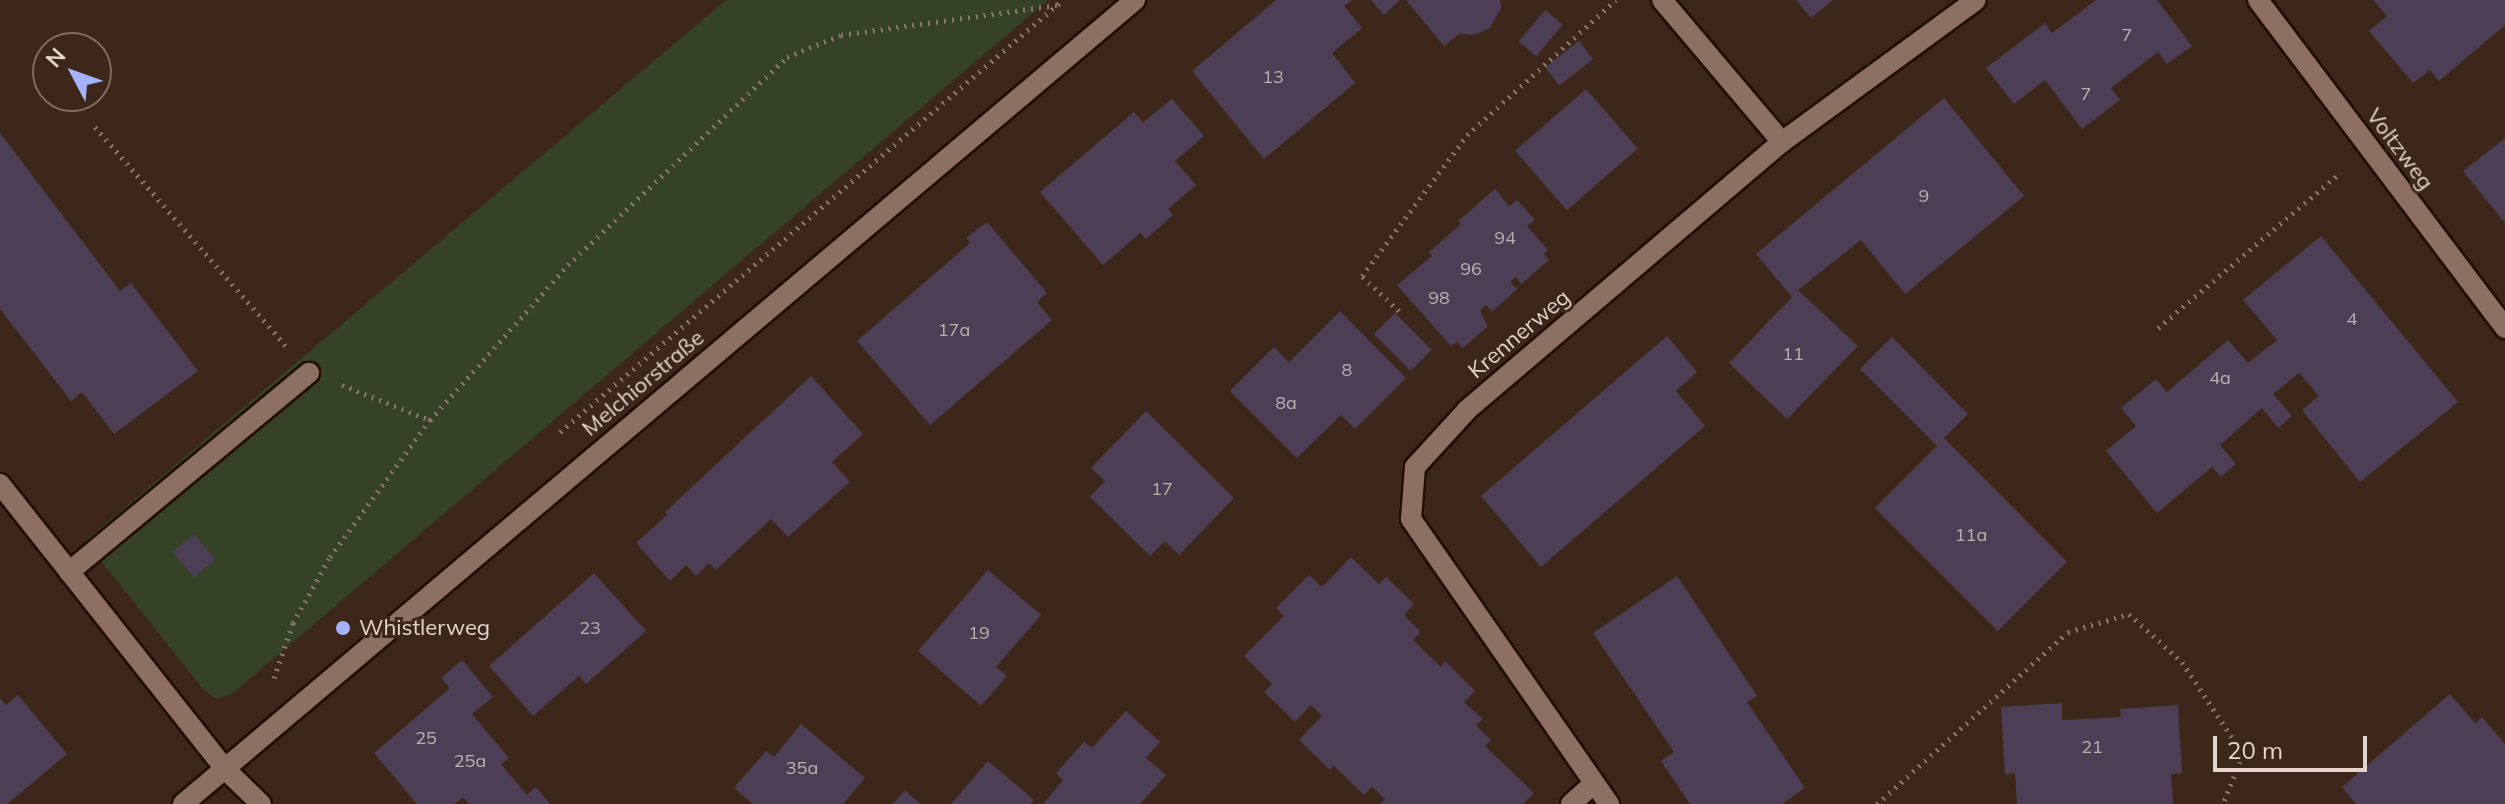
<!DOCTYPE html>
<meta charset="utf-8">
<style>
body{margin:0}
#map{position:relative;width:2505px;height:804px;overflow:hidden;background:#3d271a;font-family:Mulish,sans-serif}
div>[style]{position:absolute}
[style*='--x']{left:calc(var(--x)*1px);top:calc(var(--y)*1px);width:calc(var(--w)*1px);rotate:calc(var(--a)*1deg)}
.green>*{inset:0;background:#364225}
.building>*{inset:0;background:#4c3f55;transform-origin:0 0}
.path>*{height:5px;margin-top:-2.5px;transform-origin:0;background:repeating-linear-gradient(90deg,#89756b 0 2px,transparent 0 8px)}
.roads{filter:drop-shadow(2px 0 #230f04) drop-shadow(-2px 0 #230f04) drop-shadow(0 2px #230f04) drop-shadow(0 -2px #230f04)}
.minor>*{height:20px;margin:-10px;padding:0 10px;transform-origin:10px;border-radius:10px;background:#8c7162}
.dots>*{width:22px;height:22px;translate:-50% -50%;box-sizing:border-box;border:4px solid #3d271a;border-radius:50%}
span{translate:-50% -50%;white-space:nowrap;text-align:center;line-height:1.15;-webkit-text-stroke:6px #3d271a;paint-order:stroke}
.number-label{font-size:18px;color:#beafae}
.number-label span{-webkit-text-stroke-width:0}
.street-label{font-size:22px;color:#e4d4cc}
.poi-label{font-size:22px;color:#e4d4cc}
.left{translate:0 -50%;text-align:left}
.north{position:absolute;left:32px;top:32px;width:80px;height:80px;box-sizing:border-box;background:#3d271a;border:2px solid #806c61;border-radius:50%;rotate:311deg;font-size:22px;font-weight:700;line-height:32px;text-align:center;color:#e4d4cc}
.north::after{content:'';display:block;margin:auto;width:28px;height:36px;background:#a4b2fc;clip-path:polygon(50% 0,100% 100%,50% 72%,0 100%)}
.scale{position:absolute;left:2213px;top:736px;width:154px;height:36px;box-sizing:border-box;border:4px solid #e4d4cc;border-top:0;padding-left:10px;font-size:24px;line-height:28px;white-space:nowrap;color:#e4d4cc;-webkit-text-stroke:6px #3d271a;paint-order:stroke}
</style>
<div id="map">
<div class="green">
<i style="clip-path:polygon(726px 0,1048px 0,232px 694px,216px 699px,204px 690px,85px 541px)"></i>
</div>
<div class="building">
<i style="clip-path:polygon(1276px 0,1352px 0,1344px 6px,1362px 28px,1332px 53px,1355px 83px,1264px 159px,1192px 71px)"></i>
<i style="clip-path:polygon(1371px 0,1400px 0,1384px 15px)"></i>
<i style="clip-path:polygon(1406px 0,1500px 0,1501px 8px,1490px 28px,1475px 35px,1459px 34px,1444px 46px)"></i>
<i style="clip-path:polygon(1796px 0,1833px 0,1811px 18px)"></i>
<i style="clip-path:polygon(2096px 0,2157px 0,2192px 46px,2167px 64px,2158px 52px,2111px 88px,2120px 100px,2082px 129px,2045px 80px,2014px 104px,1986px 68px,2045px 23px,2052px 33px)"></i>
<i style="clip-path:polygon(2373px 0,2505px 0,2505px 25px,2439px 81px,2430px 70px,2413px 83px,2369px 31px,2387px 16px)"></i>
<i style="left:1545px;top:10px;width:23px;height:41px;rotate:40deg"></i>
<i style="left:1579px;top:41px;width:23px;height:43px;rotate:52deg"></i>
<i style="left:1586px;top:89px;width:79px;height:94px;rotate:49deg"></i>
<i style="clip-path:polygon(1944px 98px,2024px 196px,1905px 294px,1861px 240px,1798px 290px,1858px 346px,1787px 419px,1729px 363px,1792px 297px,1756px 254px)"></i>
<i style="clip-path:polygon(1172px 99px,1204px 136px,1175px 161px,1196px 185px,1168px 209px,1173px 215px,1146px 239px,1140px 233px,1103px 265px,1040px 192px,1134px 112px,1143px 122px)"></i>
<i style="clip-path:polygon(0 133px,120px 291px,131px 283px,198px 371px,114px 434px,82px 392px,71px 401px,0 309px)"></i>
<i style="clip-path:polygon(2505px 138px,2505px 223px,2463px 171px)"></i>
<i style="clip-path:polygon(1495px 189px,1509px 206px,1517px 200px,1535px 220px,1527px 226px,1548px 250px,1544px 254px,1549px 260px,1521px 284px,1516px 277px,1510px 282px,1517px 289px,1492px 312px,1486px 305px,1480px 311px,1488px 326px,1463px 348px,1457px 342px,1451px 346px,1397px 285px,1432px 256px,1429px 252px,1461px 224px,1458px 221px)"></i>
<i style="clip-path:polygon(987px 222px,1047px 293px,1037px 302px,1052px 320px,930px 425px,857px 341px,970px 243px,966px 238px)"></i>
<i style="clip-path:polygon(2321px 236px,2458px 402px,2360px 482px,2302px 410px,2319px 396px,2299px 373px,2273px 394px,2292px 416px,2278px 428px,2262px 408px,2220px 445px,2236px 464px,2221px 477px,2212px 467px,2157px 513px,2106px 451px,2136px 426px,2121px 408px,2156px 379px,2167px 392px,2228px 340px,2248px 363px,2277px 340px,2243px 300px)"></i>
<i style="clip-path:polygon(1340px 311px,1406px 378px,1355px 429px,1341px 415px,1297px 458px,1230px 391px,1274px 347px,1289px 362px)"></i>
<i style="left:1395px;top:313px;width:52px;height:30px;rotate:45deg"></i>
<i style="clip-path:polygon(1667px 336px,1697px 372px,1676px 391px,1705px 426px,1541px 567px,1481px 496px)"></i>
<i style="clip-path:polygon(1892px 337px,1968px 414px,1944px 438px,2067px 562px,1998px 631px,1875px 508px,1937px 446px,1860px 369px)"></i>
<i style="clip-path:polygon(811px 376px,863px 434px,832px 462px,850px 482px,788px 537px,771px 519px,716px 570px,709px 563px,696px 576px,686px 565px,670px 581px,636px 543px,667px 515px,665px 512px)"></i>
<i style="clip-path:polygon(1146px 411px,1234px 498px,1179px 555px,1165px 541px,1150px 556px,1090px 497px,1105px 481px,1091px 468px)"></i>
<i style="left:194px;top:534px;width:33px;height:28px;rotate:50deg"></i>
<i style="clip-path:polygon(1351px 557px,1379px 584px,1386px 577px,1414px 604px,1404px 615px,1421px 632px,1413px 640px,1441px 667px,1445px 661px,1475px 691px,1464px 702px,1483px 719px,1476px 725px,1491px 740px,1485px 746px,1534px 793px,1523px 804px,1380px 804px,1385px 799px,1372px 787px,1364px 795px,1333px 765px,1330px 770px,1299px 740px,1322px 716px,1311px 705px,1295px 722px,1264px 692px,1272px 684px,1244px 656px,1284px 616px,1276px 608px,1309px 575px,1322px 587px)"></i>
<i style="clip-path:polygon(988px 570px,1041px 615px,996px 667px,1007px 676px,981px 706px,918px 651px)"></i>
<i style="clip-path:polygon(594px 573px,646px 631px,586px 684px,579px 676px,533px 716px,489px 666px)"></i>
<i style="clip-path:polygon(1677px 576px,1757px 696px,1747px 702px,1805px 788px,1782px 804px,1690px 804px,1661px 761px,1674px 752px,1593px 633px)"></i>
<i style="clip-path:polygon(462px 660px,493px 697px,472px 714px,509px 758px,501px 764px,527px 795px,536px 787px,550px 804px,469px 804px,463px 797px,454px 804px,417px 804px,374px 753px,450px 688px,441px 678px)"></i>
<i style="clip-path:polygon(2450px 694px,2475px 723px,2482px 717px,2505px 744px,2505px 804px,2356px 804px,2342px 787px)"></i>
<i style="clip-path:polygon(18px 695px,67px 754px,7px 804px,0 804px,0 698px,6px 705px)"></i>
<i style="clip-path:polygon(2062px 703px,2062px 720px,2121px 717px,2120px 709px,2178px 705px,2182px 773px,2171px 774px,2173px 804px,2017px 804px,2015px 773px,2005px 775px,2001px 707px)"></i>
<i style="clip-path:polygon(1126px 711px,1160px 742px,1146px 758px,1166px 775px,1140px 804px,1043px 804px,1063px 780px,1056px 773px,1084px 742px,1092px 748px)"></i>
<i style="clip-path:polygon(801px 724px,865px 778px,843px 804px,753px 804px,734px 788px,766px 751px,774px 757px)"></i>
<i style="clip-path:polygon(988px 761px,1034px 800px,1030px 804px,951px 804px)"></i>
<i style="clip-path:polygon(905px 790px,920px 804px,893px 804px)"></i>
</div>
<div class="path">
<i style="--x:95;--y:127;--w:291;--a:48.9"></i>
<i style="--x:1399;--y:311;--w:51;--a:-136.6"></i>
<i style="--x:1362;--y:276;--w:176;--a:-53.3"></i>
<i style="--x:1467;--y:135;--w:201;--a:-42.2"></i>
<i style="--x:2158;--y:328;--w:240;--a:-40.4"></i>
<i style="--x:342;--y:385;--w:95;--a:21.7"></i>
<i style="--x:560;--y:432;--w:663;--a:-40.66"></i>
<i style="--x:274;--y:678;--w:58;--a:-70.9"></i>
<i style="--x:293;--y:623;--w:76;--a:-60.7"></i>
<i style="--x:330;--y:557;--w:170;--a:-53.9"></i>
<i style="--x:430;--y:420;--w:208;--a:-48.3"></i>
<i style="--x:568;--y:265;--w:302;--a:-43.5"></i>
<i style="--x:787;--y:57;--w:58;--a:-22.2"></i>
<i style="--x:841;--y:35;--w:218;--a:-7.9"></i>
<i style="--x:1877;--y:804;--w:257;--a:-42"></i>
<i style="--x:2068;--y:632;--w:64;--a:-16.4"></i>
<i style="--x:2129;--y:614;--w:72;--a:42.2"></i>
<i style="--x:2182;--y:662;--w:110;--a:56.5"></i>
<i style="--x:2243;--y:754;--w:54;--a:111.8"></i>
</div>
<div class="roads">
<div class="minor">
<i style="--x:1662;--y:0;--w:186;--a:49.8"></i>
<i style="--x:2258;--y:0;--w:411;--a:53"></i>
<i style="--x:0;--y:484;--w:363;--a:51.7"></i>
<i style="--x:225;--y:769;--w:50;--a:44.2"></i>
<i style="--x:69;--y:572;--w:312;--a:-39.7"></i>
<i style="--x:183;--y:804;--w:1246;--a:-40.18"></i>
<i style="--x:1571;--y:804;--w:31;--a:-42"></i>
<i style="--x:1609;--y:804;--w:347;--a:-124.8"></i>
<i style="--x:1411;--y:519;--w:52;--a:-85.6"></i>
<i style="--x:1415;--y:467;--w:77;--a:-47.6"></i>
<i style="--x:1467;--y:410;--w:414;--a:-40.4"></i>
<i style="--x:1782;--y:142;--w:240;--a:-36.2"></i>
</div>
</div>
<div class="dots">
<i style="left:343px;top:628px;background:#a4b2fc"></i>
</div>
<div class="number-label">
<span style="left:2127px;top:35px">7</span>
<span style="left:1273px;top:77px">13</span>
<span style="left:2086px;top:94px">7</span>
<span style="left:1924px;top:196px">9</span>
<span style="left:1505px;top:238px">94</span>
<span style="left:1471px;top:269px">96</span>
<span style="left:1439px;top:298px">98</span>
<span style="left:2352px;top:319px">4</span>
<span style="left:954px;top:330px">17a</span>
<span style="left:1793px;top:354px">11</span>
<span style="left:1347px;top:370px">8</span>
<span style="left:2220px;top:378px">4a</span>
<span style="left:1286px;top:403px">8a</span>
<span style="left:1162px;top:489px">17</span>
<span style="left:1971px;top:535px">11a</span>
<span style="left:590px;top:628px">23</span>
<span style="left:979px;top:633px">19</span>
<span style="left:426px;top:738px">25</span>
<span style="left:2092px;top:747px">21</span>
<span style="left:470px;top:761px">25a</span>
<span style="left:802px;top:768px">35a</span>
</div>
<div class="street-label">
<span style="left:2400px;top:149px;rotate:53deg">Voltzweg</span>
<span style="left:1519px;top:334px;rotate:-40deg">Krennerweg</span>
<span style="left:643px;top:383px;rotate:-40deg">Melchiorstraße</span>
</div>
<div class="poi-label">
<span class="left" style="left:359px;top:628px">Whistlerweg</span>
</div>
<div class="north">N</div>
<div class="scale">20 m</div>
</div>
